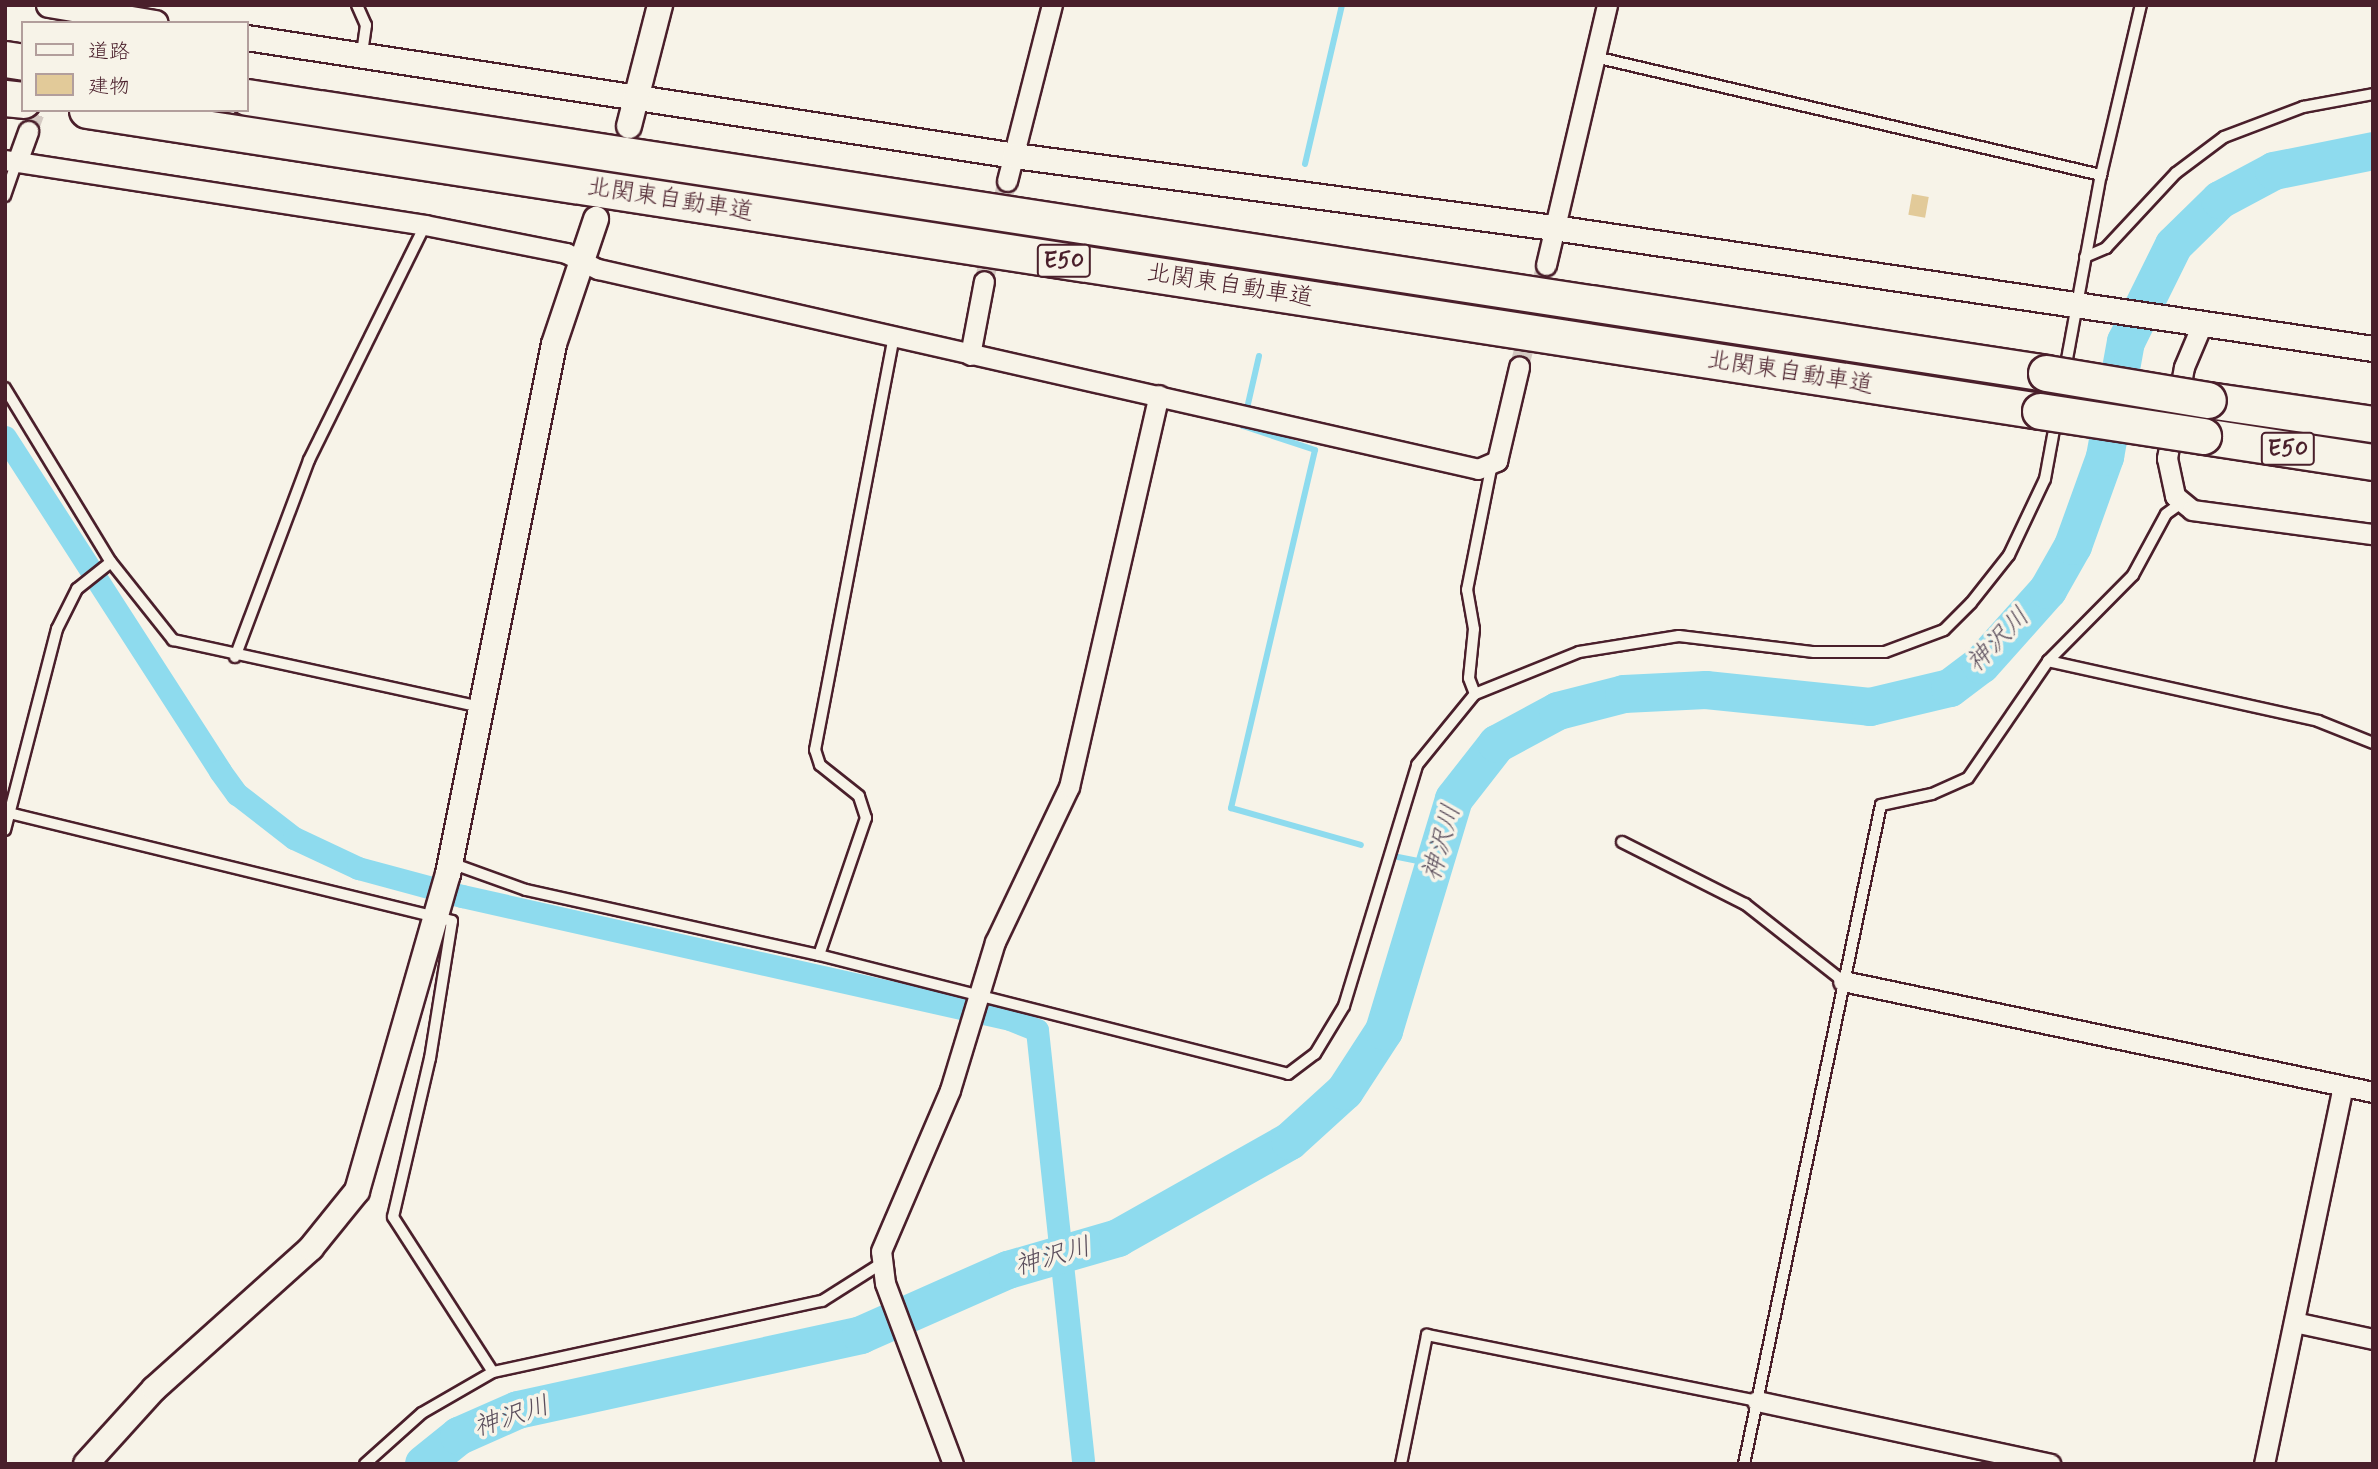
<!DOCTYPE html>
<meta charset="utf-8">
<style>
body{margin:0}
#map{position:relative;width:2378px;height:1469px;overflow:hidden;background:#f7f3e8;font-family:Mynerve,"Klee One",sans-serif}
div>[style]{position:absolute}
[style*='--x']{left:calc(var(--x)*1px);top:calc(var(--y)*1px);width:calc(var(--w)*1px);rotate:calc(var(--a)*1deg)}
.stream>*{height:6px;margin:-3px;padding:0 3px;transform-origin:3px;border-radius:3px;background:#8edbee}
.canal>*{height:23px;margin:-11.5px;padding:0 11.5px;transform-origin:11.5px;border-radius:11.5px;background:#8edbee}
.river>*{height:38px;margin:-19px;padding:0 19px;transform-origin:19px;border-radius:19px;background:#8edbee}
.building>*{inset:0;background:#e2ca99;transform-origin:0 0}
.minor-tunnel>*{height:19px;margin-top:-9.5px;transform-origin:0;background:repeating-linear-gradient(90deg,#d4c9c2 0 19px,transparent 0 29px)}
.roads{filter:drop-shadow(2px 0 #4a1f2b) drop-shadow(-2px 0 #4a1f2b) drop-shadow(0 2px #4a1f2b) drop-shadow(0 -2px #4a1f2b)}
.service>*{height:10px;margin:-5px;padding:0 5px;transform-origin:5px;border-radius:5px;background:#f7f3e8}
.minor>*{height:19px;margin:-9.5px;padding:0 9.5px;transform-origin:9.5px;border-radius:9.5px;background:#f7f3e8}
.tertiary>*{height:24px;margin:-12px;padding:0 12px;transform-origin:12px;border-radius:12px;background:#f7f3e8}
.motorway>*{height:35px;margin:-17.5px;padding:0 17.5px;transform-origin:17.5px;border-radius:17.5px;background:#f7f3e8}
.bridges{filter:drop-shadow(2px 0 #4a1f2b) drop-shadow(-2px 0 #4a1f2b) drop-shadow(0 2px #4a1f2b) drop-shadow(0 -2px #4a1f2b)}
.motorway-bridge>*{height:35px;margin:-17.5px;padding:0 17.5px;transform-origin:17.5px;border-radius:17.5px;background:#f7f3e8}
span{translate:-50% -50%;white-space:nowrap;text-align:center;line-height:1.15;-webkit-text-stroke:7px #f7f3e8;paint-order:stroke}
.shield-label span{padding:2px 5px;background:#f7f3e8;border:2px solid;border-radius:5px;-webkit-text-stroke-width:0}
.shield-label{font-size:23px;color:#4a1f2b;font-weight:700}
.street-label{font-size:24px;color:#4a1f2b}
.water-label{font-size:26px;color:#5b4e5c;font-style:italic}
.frame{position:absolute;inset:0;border:7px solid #4a1f2b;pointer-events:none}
.legend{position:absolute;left:21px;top:21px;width:228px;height:91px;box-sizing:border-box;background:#f7f3e8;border:2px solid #b29e9c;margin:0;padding:9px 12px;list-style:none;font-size:21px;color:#4a1f2b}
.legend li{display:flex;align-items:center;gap:14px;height:35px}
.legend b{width:35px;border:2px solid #b29e9c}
</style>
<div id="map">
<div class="stream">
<i style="--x:1305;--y:164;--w:163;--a:-76.9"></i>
<i style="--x:1259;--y:356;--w:72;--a:102.9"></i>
<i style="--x:1243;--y:426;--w:76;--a:18.4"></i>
<i style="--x:1315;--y:450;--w:368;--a:103.2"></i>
<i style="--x:1231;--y:808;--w:135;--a:15.9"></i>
<i style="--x:1398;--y:857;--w:41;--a:11.3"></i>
</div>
<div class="canal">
<i style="--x:5;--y:437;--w:397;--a:57.2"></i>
<i style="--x:220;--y:771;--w:29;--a:54"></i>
<i style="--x:237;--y:794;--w:72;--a:37.7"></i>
<i style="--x:294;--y:838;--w:71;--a:25.1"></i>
<i style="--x:358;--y:868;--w:108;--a:15.1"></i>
<i style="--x:462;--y:896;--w:562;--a:12.65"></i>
<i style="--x:1010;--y:1019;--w:29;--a:22"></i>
<i style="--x:1037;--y:1030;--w:436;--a:83.9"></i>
</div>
<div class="river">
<i style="--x:424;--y:1464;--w:45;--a:-38.7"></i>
<i style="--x:459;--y:1436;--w:64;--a:-23.8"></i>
<i style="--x:518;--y:1410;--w:351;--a:-12.3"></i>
<i style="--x:861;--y:1335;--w:161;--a:-23.9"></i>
<i style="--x:1008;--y:1270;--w:115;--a:-16.2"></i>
<i style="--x:1118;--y:1238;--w:197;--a:-29.4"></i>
<i style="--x:1290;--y:1141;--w:74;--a:-42.3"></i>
<i style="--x:1345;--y:1091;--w:72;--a:-57"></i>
<i style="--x:1384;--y:1031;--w:242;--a:-73.2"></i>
<i style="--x:1454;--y:799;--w:70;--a:-52"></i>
<i style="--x:1497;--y:744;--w:69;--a:-28.4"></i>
<i style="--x:1558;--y:711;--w:68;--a:-14.4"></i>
<i style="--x:1624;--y:694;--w:82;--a:-2.8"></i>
<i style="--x:1706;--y:690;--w:165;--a:5.9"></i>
<i style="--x:1870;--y:707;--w:82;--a:-13.4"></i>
<i style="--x:1950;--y:688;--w:39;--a:-37"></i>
<i style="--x:1981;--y:665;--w:101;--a:-48.2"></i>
<i style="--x:2048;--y:590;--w:51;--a:-60.4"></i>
<i style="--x:2073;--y:546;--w:95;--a:-70.2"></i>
<i style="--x:2105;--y:457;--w:117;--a:-79.7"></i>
<i style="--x:2126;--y:342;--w:108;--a:-63.7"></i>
<i style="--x:2174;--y:245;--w:64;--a:-44.4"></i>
<i style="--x:2220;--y:200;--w:61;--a:-28.2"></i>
<i style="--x:2274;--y:171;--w:101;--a:-11.4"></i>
</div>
<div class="building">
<i style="left:1912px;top:194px;width:17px;height:21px;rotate:10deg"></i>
</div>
<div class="minor-tunnel">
<i style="--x:28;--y:131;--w:22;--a:-69"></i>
<i style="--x:984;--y:281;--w:103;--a:-77"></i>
<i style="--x:1519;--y:367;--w:106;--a:-75.2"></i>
</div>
<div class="roads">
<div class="service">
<i style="--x:357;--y:5;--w:22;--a:66"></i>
<i style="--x:366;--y:25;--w:29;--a:98"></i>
<i style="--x:1595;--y:57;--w:520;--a:13.13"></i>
<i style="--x:5;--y:196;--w:36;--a:-71"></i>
<i style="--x:2085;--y:257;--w:23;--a:-23"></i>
<i style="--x:2106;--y:248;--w:103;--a:-47"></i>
<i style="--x:2176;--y:173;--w:60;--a:-36.9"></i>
<i style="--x:2224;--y:137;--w:85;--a:-20.8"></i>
<i style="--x:2303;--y:107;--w:71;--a:-10.5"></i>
<i style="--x:5;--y:388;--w:204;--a:58.7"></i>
<i style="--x:111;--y:562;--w:100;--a:51.5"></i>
<i style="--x:173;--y:640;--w:314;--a:12.3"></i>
<i style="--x:235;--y:657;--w:210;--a:-69.4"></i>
<i style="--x:309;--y:460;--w:262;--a:-63.7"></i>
<i style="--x:2048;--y:661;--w:277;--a:12.5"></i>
<i style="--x:2318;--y:721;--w:59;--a:21.8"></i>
<i style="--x:1475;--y:694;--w:17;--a:-111"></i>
<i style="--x:1469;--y:678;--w:49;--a:-84.2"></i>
<i style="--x:1474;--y:629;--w:40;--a:-100"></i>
<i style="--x:1467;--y:590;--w:123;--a:-78.8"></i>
<i style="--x:5;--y:812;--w:460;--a:13.7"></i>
<i style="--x:452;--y:921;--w:139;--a:99.1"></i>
<i style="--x:430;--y:1058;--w:163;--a:103.1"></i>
<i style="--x:393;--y:1217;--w:184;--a:57.2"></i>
<i style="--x:5;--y:830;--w:208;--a:-75.5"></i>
<i style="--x:57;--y:629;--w:45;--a:-63.4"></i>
<i style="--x:77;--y:589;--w:43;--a:-38.5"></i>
<i style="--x:1622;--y:842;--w:138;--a:26.8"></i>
<i style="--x:1745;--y:904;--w:125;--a:38.2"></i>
<i style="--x:451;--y:863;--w:80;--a:19.8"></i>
<i style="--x:526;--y:890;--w:300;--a:12.5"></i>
<i style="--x:819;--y:955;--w:484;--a:14.2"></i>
<i style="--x:1288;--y:1074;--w:34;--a:-37"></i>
<i style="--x:1315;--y:1054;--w:56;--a:-58.9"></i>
<i style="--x:1344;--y:1006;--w:252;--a:-73.1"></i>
<i style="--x:1417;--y:765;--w:92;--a:-50.8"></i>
<i style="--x:1475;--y:694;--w:112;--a:-22"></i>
<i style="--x:1579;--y:652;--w:101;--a:-9.1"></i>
<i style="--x:1679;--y:636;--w:136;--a:6.8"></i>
<i style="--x:1814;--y:652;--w:71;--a:0"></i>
<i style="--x:1885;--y:652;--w:63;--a:-20.4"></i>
<i style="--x:1944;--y:630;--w:38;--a:-45"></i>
<i style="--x:1971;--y:603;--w:61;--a:-51.6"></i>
<i style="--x:2009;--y:555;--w:84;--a:-64.7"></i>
<i style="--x:2045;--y:479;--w:309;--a:-79.6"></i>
<i style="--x:2101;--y:175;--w:175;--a:-76.8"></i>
<i style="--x:819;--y:955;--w:145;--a:-71.1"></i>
<i style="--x:866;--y:818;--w:23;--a:-108"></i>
<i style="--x:859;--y:796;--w:50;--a:-141.5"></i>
<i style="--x:820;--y:765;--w:16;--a:-108"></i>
<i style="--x:815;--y:750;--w:420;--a:-79.2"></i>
<i style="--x:365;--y:1464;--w:76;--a:-41.8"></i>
<i style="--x:422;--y:1413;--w:82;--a:-30"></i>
<i style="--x:493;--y:1372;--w:337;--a:-12.2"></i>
<i style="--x:822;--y:1301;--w:67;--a:-32.3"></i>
<i style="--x:1401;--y:1464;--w:132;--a:-78.6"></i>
<i style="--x:1427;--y:1335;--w:337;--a:11.3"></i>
<i style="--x:1744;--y:1464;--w:673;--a:-78.26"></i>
<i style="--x:1881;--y:805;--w:52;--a:-12.2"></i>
<i style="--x:1932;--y:794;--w:39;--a:-24"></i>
<i style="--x:1968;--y:778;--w:142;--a:-55.6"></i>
<i style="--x:2048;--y:661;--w:121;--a:-45.3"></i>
<i style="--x:2133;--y:575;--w:69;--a:-61.6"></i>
<i style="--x:2166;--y:514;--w:19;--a:-36"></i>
</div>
<div class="minor">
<i style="--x:5;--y:160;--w:425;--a:8.8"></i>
<i style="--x:425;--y:225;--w:144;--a:11.2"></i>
<i style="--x:566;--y:253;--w:36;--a:27"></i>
<i style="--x:598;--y:269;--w:902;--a:12.8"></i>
<i style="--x:1478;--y:469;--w:21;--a:-23"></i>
<i style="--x:1497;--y:461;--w:97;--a:-76.8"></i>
<i style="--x:17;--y:162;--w:33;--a:-70"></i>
<i style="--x:1007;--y:181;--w:182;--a:-75.7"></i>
<i style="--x:1546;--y:265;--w:267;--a:-76.8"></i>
<i style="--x:2203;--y:322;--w:49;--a:112.9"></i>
<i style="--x:2184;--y:367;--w:93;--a:100.6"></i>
<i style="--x:2167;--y:458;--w:39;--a:78"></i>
<i style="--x:2175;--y:496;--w:22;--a:39"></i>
<i style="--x:2192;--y:510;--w:183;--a:7.6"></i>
<i style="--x:970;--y:355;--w:75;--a:-79.3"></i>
<i style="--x:1843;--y:981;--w:541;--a:11.83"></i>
<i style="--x:2294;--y:1322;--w:81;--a:12.1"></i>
<i style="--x:1757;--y:1401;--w:300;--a:12.1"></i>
<i style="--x:953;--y:1464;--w:193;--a:-110.6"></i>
<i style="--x:885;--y:1283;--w:32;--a:-97"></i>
<i style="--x:881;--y:1251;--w:175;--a:-66.8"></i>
<i style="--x:950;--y:1090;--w:155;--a:-73.1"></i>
<i style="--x:995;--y:942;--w:172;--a:-64.5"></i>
<i style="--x:1069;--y:787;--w:402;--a:-77.1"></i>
<i style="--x:2264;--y:1464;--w:386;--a:-78.2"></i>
</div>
<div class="tertiary">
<i style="--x:49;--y:5;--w:108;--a:9.6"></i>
<i style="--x:247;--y:38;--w:777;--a:8.73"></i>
<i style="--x:1015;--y:156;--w:544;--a:7.61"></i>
<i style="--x:1554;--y:228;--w:828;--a:8.4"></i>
<i style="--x:629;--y:126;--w:125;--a:-75.6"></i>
<i style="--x:86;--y:1464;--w:101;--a:-47.8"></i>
<i style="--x:154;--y:1389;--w:211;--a:-41.9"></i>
<i style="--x:311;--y:1248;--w:73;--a:-51.1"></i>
<i style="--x:357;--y:1191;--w:330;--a:-74"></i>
<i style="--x:448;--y:874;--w:540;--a:-78.69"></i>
<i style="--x:554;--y:344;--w:132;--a:-71.4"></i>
</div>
<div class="motorway">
<i style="--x:5;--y:59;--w:18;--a:9"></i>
<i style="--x:247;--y:97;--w:1820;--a:8.72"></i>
<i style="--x:5;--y:98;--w:18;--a:6"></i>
<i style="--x:87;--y:110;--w:1976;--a:8.76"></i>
<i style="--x:2208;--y:400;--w:167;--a:8.3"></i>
<i style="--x:2203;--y:436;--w:172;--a:8.7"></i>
</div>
</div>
<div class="bridges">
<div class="motorway-bridge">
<i style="--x:2046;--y:373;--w:164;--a:9.5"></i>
<i style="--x:2040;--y:411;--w:165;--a:8.7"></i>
</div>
</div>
<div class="shield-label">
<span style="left:1064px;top:261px">E50</span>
<span style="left:2288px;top:449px">E50</span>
</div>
<div class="street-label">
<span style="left:670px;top:200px;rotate:9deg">北関東自動車道</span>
<span style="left:1230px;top:286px;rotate:9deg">北関東自動車道</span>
<span style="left:1790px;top:373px;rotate:9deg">北関東自動車道</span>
</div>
<div class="water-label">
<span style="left:1999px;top:641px;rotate:-46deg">神沢川</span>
<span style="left:1443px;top:843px;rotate:-74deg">神沢川</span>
<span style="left:1053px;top:1258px;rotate:-16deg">神沢川</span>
<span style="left:512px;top:1418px;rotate:-18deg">神沢川</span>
</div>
<div class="frame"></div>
<ul class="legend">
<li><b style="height:9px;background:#f7f3e8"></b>道路</li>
<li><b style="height:19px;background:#e2ca99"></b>建物</li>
</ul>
</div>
